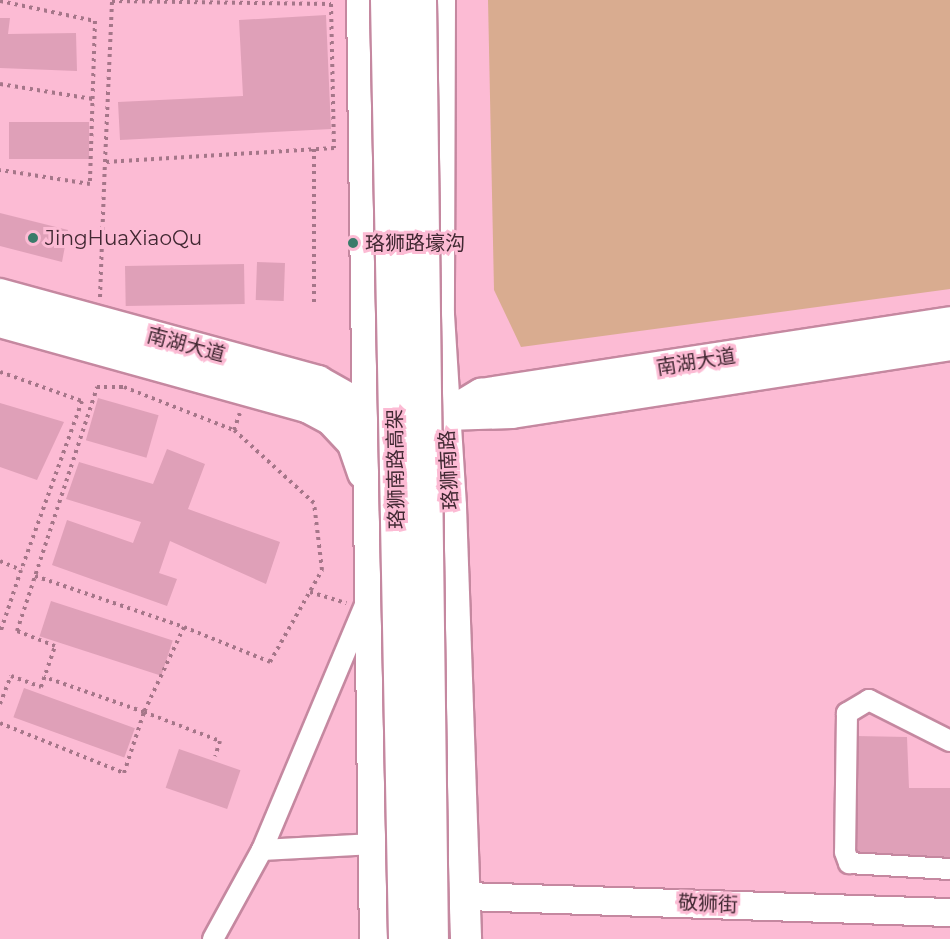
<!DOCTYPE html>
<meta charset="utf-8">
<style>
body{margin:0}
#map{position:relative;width:950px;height:939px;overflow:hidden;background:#fcbbd4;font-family:Montserrat,"Noto Sans SC",sans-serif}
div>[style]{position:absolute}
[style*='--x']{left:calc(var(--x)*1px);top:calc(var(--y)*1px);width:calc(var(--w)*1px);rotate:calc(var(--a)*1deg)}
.green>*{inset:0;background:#d9ac90}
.building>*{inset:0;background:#dfa0b8;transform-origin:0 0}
.path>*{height:4px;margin-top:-2px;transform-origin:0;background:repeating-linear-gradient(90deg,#a57689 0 3px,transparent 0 7.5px)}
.roads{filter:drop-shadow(2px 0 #c588a0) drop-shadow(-2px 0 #c588a0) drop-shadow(0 2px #c588a0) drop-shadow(0 -2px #c588a0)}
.street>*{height:20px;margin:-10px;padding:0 10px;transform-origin:10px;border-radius:10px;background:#fff}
.secondary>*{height:27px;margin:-13.5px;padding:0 13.5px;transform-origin:13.5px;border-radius:13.5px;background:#fff}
.primary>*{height:30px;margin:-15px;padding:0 15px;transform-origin:15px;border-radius:15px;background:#fff}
.bridges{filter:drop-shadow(2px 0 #c588a0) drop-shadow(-2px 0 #c588a0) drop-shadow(0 2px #c588a0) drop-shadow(0 -2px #c588a0)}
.highway-bridge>*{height:33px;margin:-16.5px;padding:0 16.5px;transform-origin:16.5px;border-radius:16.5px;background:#fff}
.dots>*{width:16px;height:16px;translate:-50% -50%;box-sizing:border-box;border:3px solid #fcbbd4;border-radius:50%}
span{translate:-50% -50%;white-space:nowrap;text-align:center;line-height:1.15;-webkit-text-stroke:6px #fcbbd4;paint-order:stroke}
.poi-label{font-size:20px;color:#412832}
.left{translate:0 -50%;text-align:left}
.street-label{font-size:20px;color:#412832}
</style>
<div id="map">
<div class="green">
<i style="clip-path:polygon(488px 0,950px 0,950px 289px,521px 347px,494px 290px)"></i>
</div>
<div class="building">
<i style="clip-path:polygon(326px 15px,331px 129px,120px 140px,118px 102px,243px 96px,239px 20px)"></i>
<i style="clip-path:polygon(0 18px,10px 18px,8px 34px,76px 33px,77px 71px,0 68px)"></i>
<i style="left:9px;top:122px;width:80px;height:37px"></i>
<i style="clip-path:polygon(0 213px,68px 230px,62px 262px,0 246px)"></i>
<i style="left:285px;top:263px;width:38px;height:28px;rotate:92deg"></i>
<i style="left:244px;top:264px;width:40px;height:119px;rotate:89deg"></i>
<i style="left:98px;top:398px;width:63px;height:44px;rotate:16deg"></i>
<i style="clip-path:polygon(0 403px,64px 422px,37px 480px,0 467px)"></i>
<i style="clip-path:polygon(167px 449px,205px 464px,188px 509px,280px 542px,266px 584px,170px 541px,159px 573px,177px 579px,167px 606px,52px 565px,67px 520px,133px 543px,141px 522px,66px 499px,79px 462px,153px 484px)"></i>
<i style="left:51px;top:601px;width:128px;height:37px;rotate:18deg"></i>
<i style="left:24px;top:688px;width:118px;height:31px;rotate:20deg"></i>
<i style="clip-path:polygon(856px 736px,907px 737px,909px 788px,950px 788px,950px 863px,854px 860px)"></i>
<i style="left:179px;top:749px;width:65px;height:41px;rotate:19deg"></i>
</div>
<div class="path">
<i style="--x:0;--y:1;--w:97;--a:11.9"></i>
<i style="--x:95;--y:21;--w:163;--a:91.8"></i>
<i style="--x:90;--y:184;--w:91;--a:-171.2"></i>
<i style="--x:0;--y:84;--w:94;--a:9.2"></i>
<i style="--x:314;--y:149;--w:157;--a:90"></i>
<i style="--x:100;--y:297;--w:135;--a:-87.9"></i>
<i style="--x:105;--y:162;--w:161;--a:-87.5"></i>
<i style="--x:112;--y:1;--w:219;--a:0.8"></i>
<i style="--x:331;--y:4;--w:144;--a:88.8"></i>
<i style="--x:334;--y:148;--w:229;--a:176.5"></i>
<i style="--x:0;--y:372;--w:87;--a:19.5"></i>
<i style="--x:82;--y:401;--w:180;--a:109.8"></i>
<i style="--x:0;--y:561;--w:23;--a:23"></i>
<i style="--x:21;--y:570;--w:66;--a:108.4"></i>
<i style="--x:35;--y:576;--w:157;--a:18.9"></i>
<i style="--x:184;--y:627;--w:94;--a:115.2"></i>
<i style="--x:144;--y:712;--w:106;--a:-160.7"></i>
<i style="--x:310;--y:592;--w:38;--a:17"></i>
<i style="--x:184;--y:627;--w:93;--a:22.1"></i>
<i style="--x:270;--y:662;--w:106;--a:-60.5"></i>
<i style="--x:322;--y:570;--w:67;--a:-96.8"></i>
<i style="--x:314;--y:503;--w:108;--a:-137.6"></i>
<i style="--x:234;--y:430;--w:18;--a:-71"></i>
<i style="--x:0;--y:704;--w:30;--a:-69"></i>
<i style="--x:11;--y:676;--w:32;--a:20"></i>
<i style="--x:41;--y:687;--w:43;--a:-71.1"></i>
<i style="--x:55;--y:646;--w:41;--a:-158.5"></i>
<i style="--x:17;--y:631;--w:257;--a:-71.8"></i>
<i style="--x:97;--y:387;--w:27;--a:0"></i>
<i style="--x:124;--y:387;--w:118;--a:21.4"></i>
<i style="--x:0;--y:723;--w:134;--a:22"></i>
<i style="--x:124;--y:773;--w:64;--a:-71.8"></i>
<i style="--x:144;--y:712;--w:81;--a:20.9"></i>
<i style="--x:220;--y:741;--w:16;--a:108"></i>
</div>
<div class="roads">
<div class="street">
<i style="--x:950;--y:741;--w:91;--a:-153.2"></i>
<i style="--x:869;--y:700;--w:26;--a:149"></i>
<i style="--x:847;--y:713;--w:139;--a:90.8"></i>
<i style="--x:845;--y:852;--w:12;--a:70"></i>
<i style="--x:849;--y:863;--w:101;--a:3.4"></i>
<i style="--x:262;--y:850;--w:268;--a:-67.2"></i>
<i style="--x:213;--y:939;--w:102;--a:-61.2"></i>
<i style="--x:262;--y:850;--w:112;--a:-3.1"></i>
</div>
<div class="secondary">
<i style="--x:466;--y:896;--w:484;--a:1.9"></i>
</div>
<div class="primary">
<i style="--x:362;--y:0;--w:939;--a:89.21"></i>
<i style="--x:440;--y:0;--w:315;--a:90.2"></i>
<i style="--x:439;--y:315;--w:192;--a:86.4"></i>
<i style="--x:451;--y:507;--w:432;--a:88"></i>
<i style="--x:0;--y:294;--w:330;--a:15.3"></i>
<i style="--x:318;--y:381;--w:53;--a:29.5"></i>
<i style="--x:0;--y:322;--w:319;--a:15.5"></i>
<i style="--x:307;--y:407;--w:139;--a:3.3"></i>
<i style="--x:446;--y:415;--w:66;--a:-1.7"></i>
<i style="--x:512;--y:413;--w:443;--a:-8.8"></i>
<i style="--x:307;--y:407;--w:27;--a:28"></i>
<i style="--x:331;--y:420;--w:33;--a:47"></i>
<i style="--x:353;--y:444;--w:31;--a:71"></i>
<i style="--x:459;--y:407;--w:26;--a:-31"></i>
<i style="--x:481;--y:394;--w:474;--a:-8.7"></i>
</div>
</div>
<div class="bridges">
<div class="highway-bridge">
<i style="--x:387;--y:0;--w:939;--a:88.9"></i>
<i style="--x:419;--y:0;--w:939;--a:89.27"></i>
</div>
</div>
<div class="dots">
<i style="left:33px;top:238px;background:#3a7b6a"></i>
<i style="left:353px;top:243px;background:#3a7b6a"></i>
</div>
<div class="poi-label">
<span class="left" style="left:45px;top:238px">JingHuaXiaoQu</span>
<span class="left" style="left:365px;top:243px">珞狮路壕沟</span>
</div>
<div class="street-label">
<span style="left:186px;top:345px;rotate:15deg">南湖大道</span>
<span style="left:696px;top:362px;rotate:-9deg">南湖大道</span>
<span style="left:396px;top:469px;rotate:-91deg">珞狮南路高架</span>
<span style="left:449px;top:470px;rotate:-93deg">珞狮南路</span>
<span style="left:708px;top:904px;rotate:2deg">敬狮街</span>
</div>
</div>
